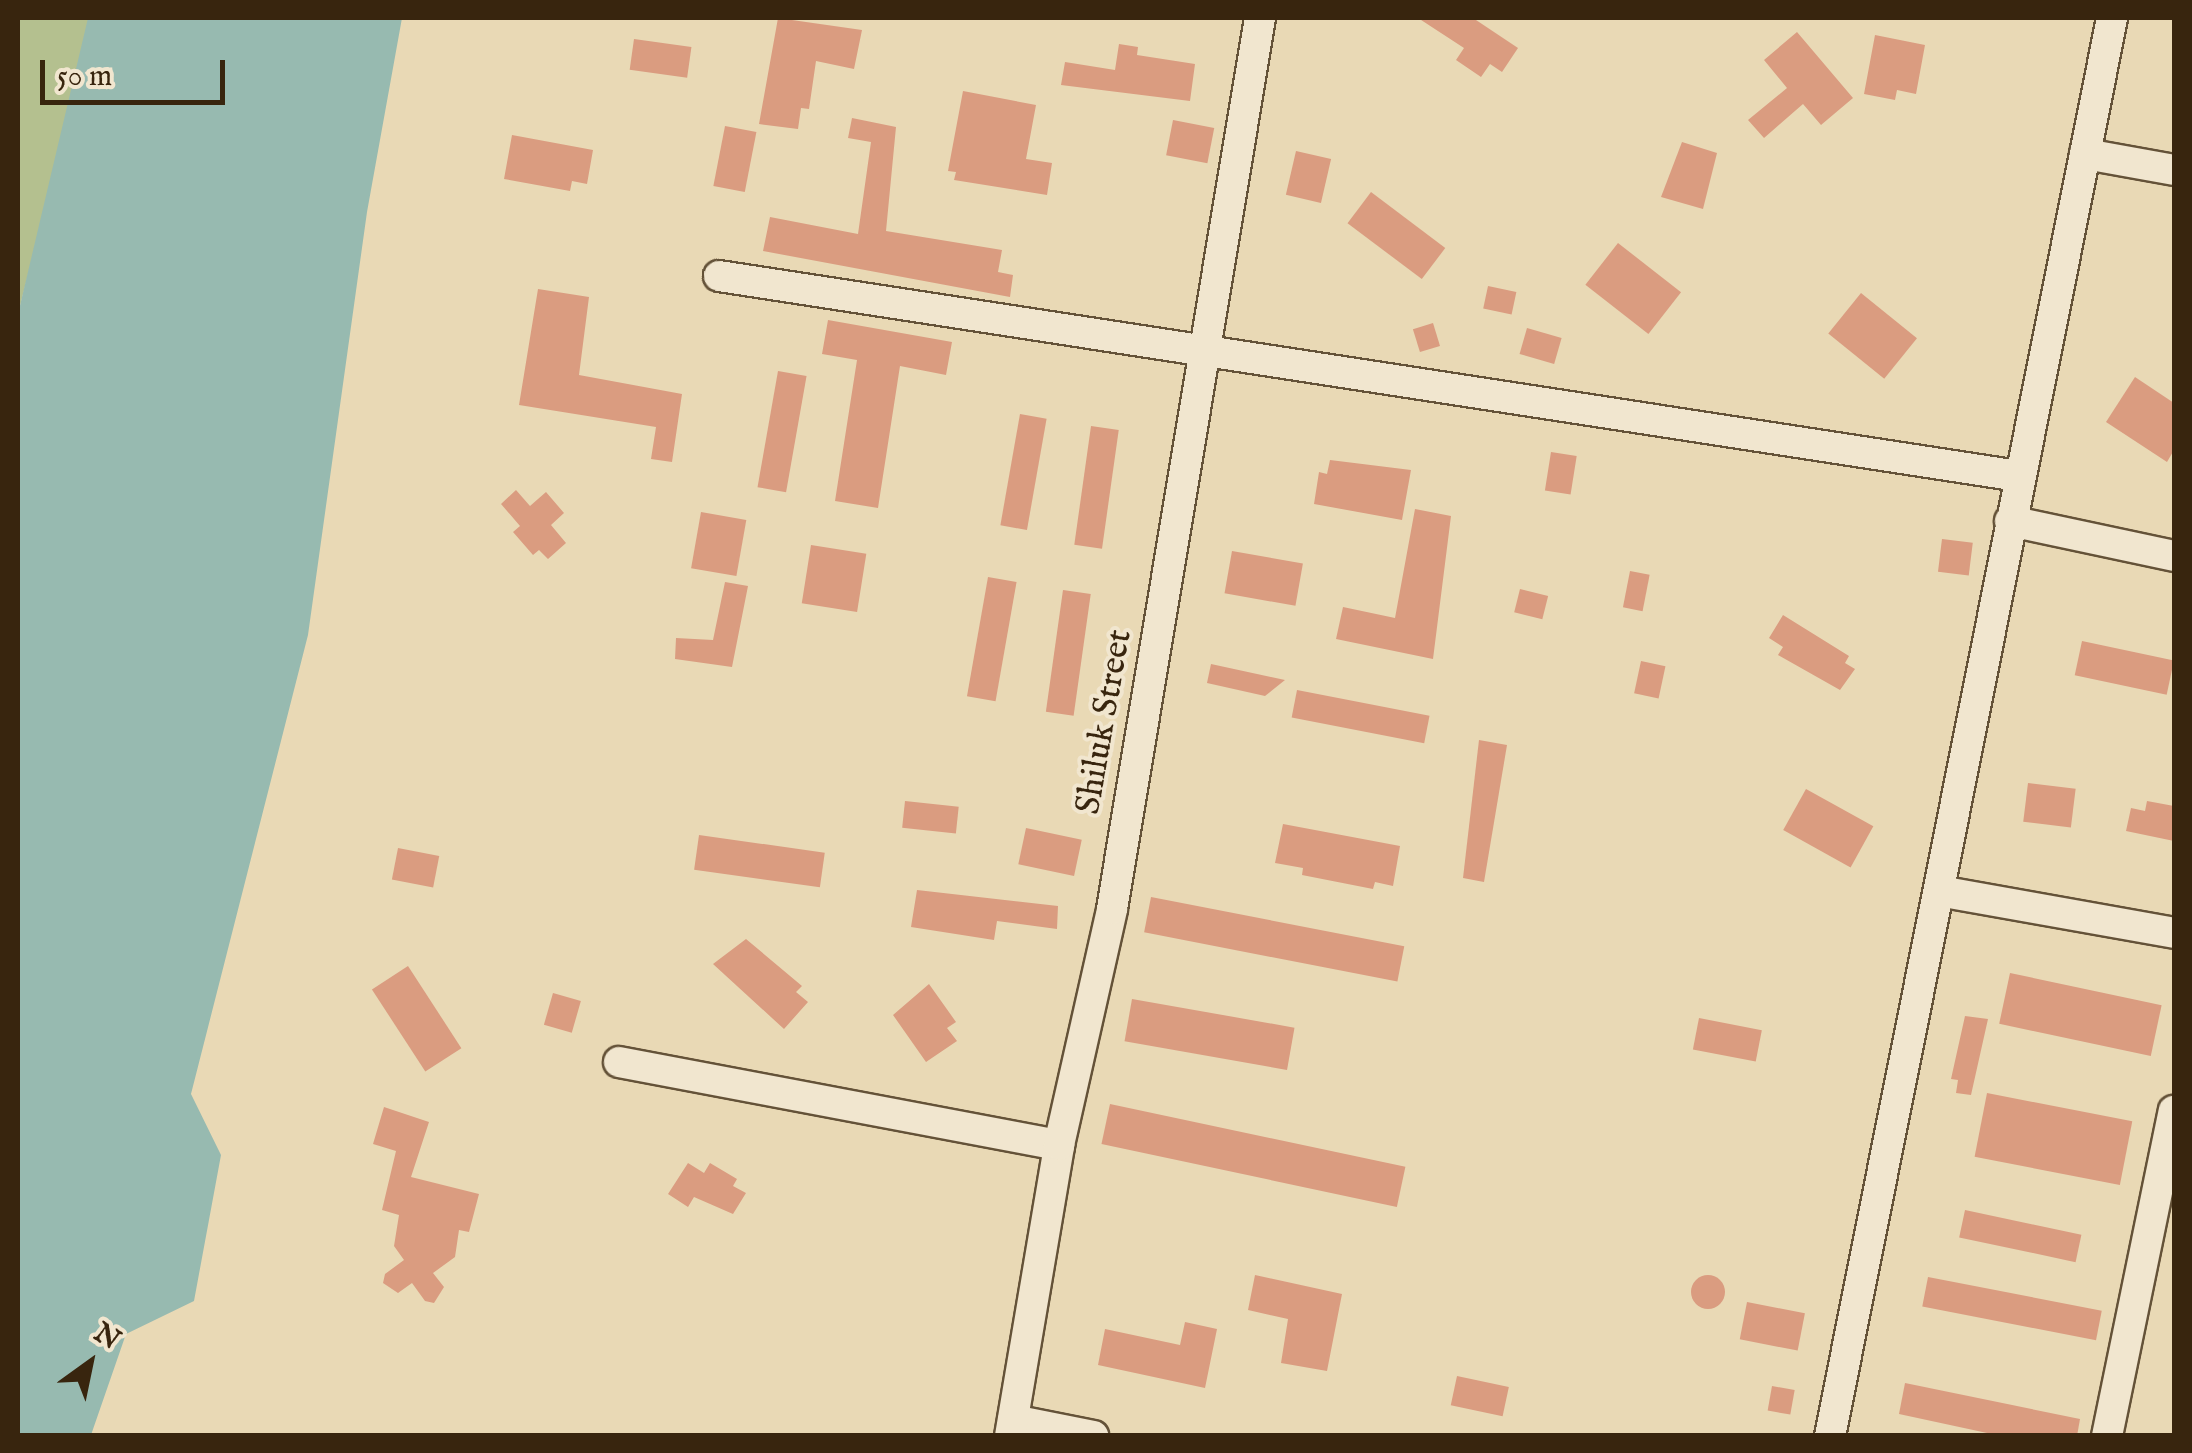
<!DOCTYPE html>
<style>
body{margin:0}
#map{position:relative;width:2192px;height:1453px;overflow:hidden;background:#e9d9b5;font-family:"IM FELL English",serif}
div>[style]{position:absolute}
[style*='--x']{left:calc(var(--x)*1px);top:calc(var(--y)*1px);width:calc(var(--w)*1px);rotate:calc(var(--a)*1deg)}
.green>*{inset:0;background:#b4c08f}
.water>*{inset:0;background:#97bab0}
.building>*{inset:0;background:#da9c80;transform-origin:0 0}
.round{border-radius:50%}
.roads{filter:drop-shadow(2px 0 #645238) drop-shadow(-2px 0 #645238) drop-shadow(0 2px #645238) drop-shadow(0 -2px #645238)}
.minor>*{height:30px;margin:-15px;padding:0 15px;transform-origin:15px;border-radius:15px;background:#f1e6cf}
span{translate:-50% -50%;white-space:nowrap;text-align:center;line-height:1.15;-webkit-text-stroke:8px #f1e6cf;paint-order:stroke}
.street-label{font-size:35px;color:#38250e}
.frame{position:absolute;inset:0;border:20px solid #38250e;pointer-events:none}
.north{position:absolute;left:40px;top:1313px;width:100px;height:100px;-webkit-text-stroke:8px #f1e6cf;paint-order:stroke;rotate:33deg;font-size:28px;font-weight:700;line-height:40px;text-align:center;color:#38250e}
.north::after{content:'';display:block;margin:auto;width:35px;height:45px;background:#38250e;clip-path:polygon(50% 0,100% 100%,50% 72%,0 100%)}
.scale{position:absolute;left:40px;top:60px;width:185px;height:45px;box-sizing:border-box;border:5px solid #38250e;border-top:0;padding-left:12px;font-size:30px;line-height:35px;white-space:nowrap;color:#38250e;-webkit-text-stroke:8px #f1e6cf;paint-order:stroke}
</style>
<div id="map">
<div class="green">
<i style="clip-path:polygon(18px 18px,88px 18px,90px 28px,18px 314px)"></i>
</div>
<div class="water">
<i style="clip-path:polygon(88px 18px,402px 18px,367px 212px,308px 635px,191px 1094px,221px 1155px,194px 1301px,126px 1334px,91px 1435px,18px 1435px,18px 314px)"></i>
</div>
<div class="building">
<i style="clip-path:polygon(778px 18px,862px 30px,854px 69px,816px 61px,809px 109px,801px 108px,798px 129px,759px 124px)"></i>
<i style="clip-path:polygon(1418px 18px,1473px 18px,1518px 48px,1502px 72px,1490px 64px,1481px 77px,1456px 60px,1464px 48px)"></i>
<i style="clip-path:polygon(1797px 32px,1853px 98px,1821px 125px,1803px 104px,1764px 138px,1748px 120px,1787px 88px,1764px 60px)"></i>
<i style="clip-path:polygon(1875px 35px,1925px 45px,1916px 94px,1897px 90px,1895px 100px,1864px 94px)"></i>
<i style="left:634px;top:39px;width:58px;height:31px;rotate:8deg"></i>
<i style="clip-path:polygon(1119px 44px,1138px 47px,1137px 55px,1195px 64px,1190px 101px,1061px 85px,1065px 62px,1115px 70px)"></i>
<i style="clip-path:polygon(963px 91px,1036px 105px,1026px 159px,1052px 163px,1047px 195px,954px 180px,956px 172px,948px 171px)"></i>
<i style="clip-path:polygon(852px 118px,896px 127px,886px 231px,1002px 250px,998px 272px,1013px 275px,1010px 297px,763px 251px,770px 217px,858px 234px,871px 142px,848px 138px)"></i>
<i style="left:1173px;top:120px;width:42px;height:36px;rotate:11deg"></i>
<i style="left:725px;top:126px;width:32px;height:61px;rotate:11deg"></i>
<i style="clip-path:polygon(512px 135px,593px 150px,587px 184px,572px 181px,570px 191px,504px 179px)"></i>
<i style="clip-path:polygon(1682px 142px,1717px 153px,1703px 209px,1661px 197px)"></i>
<i style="left:1296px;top:151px;width:36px;height:45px;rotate:13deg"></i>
<i style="left:1371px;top:192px;width:93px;height:39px;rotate:37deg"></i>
<i style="left:1618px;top:243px;width:80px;height:53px;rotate:38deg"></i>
<i style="left:1488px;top:286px;width:29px;height:23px;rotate:12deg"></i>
<i style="clip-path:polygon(538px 289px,589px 297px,579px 375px,682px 394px,672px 462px,651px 459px,656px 427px,519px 405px)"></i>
<i style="left:1861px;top:293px;width:72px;height:52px;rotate:39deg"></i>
<i style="clip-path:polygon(828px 320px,952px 342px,946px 375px,900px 366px,878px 508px,835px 501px,857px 360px,822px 354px)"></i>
<i style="left:1433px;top:323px;width:24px;height:21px;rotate:73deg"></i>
<i style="left:1527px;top:328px;width:36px;height:27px;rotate:16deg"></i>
<i style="left:778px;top:371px;width:29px;height:118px;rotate:10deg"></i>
<i style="clip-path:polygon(2135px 377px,2174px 403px,2174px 450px,2167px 462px,2106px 422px)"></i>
<i style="left:1020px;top:414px;width:27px;height:113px;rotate:10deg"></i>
<i style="left:1091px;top:426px;width:28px;height:120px;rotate:8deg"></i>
<i style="left:1551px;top:452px;width:26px;height:39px;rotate:9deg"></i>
<i style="clip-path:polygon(1330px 460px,1411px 470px,1402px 520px,1314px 504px,1319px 472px,1327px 474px)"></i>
<i style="clip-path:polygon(516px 490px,530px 506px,546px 492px,564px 513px,551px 525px,566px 543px,548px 559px,539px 550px,533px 555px,513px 532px,520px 526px,501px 504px)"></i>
<i style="clip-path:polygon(1415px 509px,1451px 516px,1433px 659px,1336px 639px,1343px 607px,1395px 618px)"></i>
<i style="left:701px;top:512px;width:46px;height:57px;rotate:10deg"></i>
<i style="left:1942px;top:539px;width:31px;height:33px;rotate:7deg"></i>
<i style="left:811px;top:545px;width:56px;height:59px;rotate:9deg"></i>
<i style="left:1232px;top:551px;width:72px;height:43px;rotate:10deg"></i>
<i style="left:1630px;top:571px;width:20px;height:37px;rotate:11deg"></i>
<i style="left:988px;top:577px;width:29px;height:121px;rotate:10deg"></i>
<i style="clip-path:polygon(725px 582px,748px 586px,732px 667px,675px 659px,676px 638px,713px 640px)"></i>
<i style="left:1520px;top:589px;width:29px;height:24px;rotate:14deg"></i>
<i style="left:1063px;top:590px;width:28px;height:123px;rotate:8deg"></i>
<i style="clip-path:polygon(1783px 615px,1849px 656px,1845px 663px,1855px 669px,1840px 690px,1778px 655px,1783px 647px,1769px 638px)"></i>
<i style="left:2082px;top:641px;width:94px;height:35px;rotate:12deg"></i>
<i style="left:1641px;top:661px;width:25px;height:33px;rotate:12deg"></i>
<i style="clip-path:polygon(1211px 664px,1285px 680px,1265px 696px,1207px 683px)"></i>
<i style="left:1297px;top:690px;width:135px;height:28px;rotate:11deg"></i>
<i style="clip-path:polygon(1479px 740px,1507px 745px,1484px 882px,1463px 878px)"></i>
<i style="left:2028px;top:783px;width:48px;height:39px;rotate:7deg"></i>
<i style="left:1806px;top:789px;width:77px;height:47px;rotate:29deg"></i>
<i style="left:905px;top:801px;width:54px;height:27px;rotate:6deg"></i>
<i style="clip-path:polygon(2147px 801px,2174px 806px,2174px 841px,2126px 831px,2131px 808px,2145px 811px)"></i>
<i style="clip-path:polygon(1283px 824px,1400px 846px,1393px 886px,1375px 882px,1373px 889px,1302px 875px,1303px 868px,1275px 863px)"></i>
<i style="left:1026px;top:828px;width:57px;height:37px;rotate:12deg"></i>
<i style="left:699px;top:835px;width:127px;height:35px;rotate:8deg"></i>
<i style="left:398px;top:848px;width:42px;height:32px;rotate:11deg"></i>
<i style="clip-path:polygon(917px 890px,1058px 906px,1057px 929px,997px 921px,994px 940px,911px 927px)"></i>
<i style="left:1151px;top:897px;width:258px;height:36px;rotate:11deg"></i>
<i style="clip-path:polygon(746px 939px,802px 986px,796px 992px,808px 1002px,784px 1029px,713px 964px)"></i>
<i style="left:408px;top:966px;width:98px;height:43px;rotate:57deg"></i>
<i style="left:2010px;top:973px;width:155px;height:52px;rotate:12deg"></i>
<i style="clip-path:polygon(929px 984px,956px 1022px,947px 1028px,957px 1041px,926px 1062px,893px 1015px)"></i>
<i style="left:553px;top:993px;width:29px;height:33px;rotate:16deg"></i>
<i style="left:1132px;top:999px;width:165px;height:43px;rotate:10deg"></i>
<i style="clip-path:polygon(1965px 1016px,1988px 1019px,1971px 1095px,1956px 1093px,1958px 1080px,1951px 1079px)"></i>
<i style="left:1699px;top:1018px;width:64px;height:32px;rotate:11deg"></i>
<i style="left:1987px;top:1093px;width:148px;height:65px;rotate:11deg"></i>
<i style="left:1110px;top:1104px;width:302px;height:41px;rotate:12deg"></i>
<i style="clip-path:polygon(384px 1107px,429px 1122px,411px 1177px,479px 1194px,469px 1232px,459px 1230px,455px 1257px,433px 1273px,444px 1287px,434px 1303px,425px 1301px,412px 1283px,398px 1293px,383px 1283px,385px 1274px,404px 1260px,394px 1246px,399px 1215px,382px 1210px,396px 1151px,373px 1144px)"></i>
<i style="clip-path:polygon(688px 1163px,704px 1173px,710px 1163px,737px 1179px,733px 1186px,746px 1193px,733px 1214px,694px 1197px,688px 1207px,668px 1194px)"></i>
<i style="left:1965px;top:1210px;width:119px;height:28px;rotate:12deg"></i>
<i class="round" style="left:1691px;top:1275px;width:34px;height:34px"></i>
<i style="clip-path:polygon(1255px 1275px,1342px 1294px,1327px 1371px,1281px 1363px,1288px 1319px,1248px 1310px)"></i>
<i style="left:1928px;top:1277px;width:177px;height:30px;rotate:11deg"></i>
<i style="left:1747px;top:1302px;width:59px;height:38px;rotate:11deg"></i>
<i style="clip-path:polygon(1185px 1322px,1217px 1329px,1205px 1388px,1098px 1365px,1105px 1329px,1180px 1345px)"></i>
<i style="left:1457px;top:1376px;width:53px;height:30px;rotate:12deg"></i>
<i style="clip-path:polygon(1905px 1383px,2080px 1419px,2077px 1436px,2001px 1436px,1899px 1414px)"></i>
<i style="left:1772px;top:1386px;width:23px;height:25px;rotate:10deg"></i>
</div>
<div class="roads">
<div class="minor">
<i style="--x:2085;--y:154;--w:90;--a:10.2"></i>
<i style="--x:719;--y:276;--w:1315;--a:8.75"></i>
<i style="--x:2010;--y:521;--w:168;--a:12"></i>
<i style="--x:1939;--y:891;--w:239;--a:10.1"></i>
<i style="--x:619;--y:1062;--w:448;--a:10.7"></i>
<i style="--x:1013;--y:1420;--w:82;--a:11.3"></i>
<i style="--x:1010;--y:1436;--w:295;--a:-80.4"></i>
<i style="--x:1059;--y:1145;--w:242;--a:-77.3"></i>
<i style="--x:1112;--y:909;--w:903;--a:-80.57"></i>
<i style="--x:1830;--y:1436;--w:1446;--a:-78.75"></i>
<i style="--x:2107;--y:1436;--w:332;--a:-78.4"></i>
</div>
</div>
<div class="street-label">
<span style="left:1105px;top:722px;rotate:-80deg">Shiluk Street</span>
</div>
<div class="frame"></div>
<div class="north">N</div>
<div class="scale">50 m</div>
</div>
